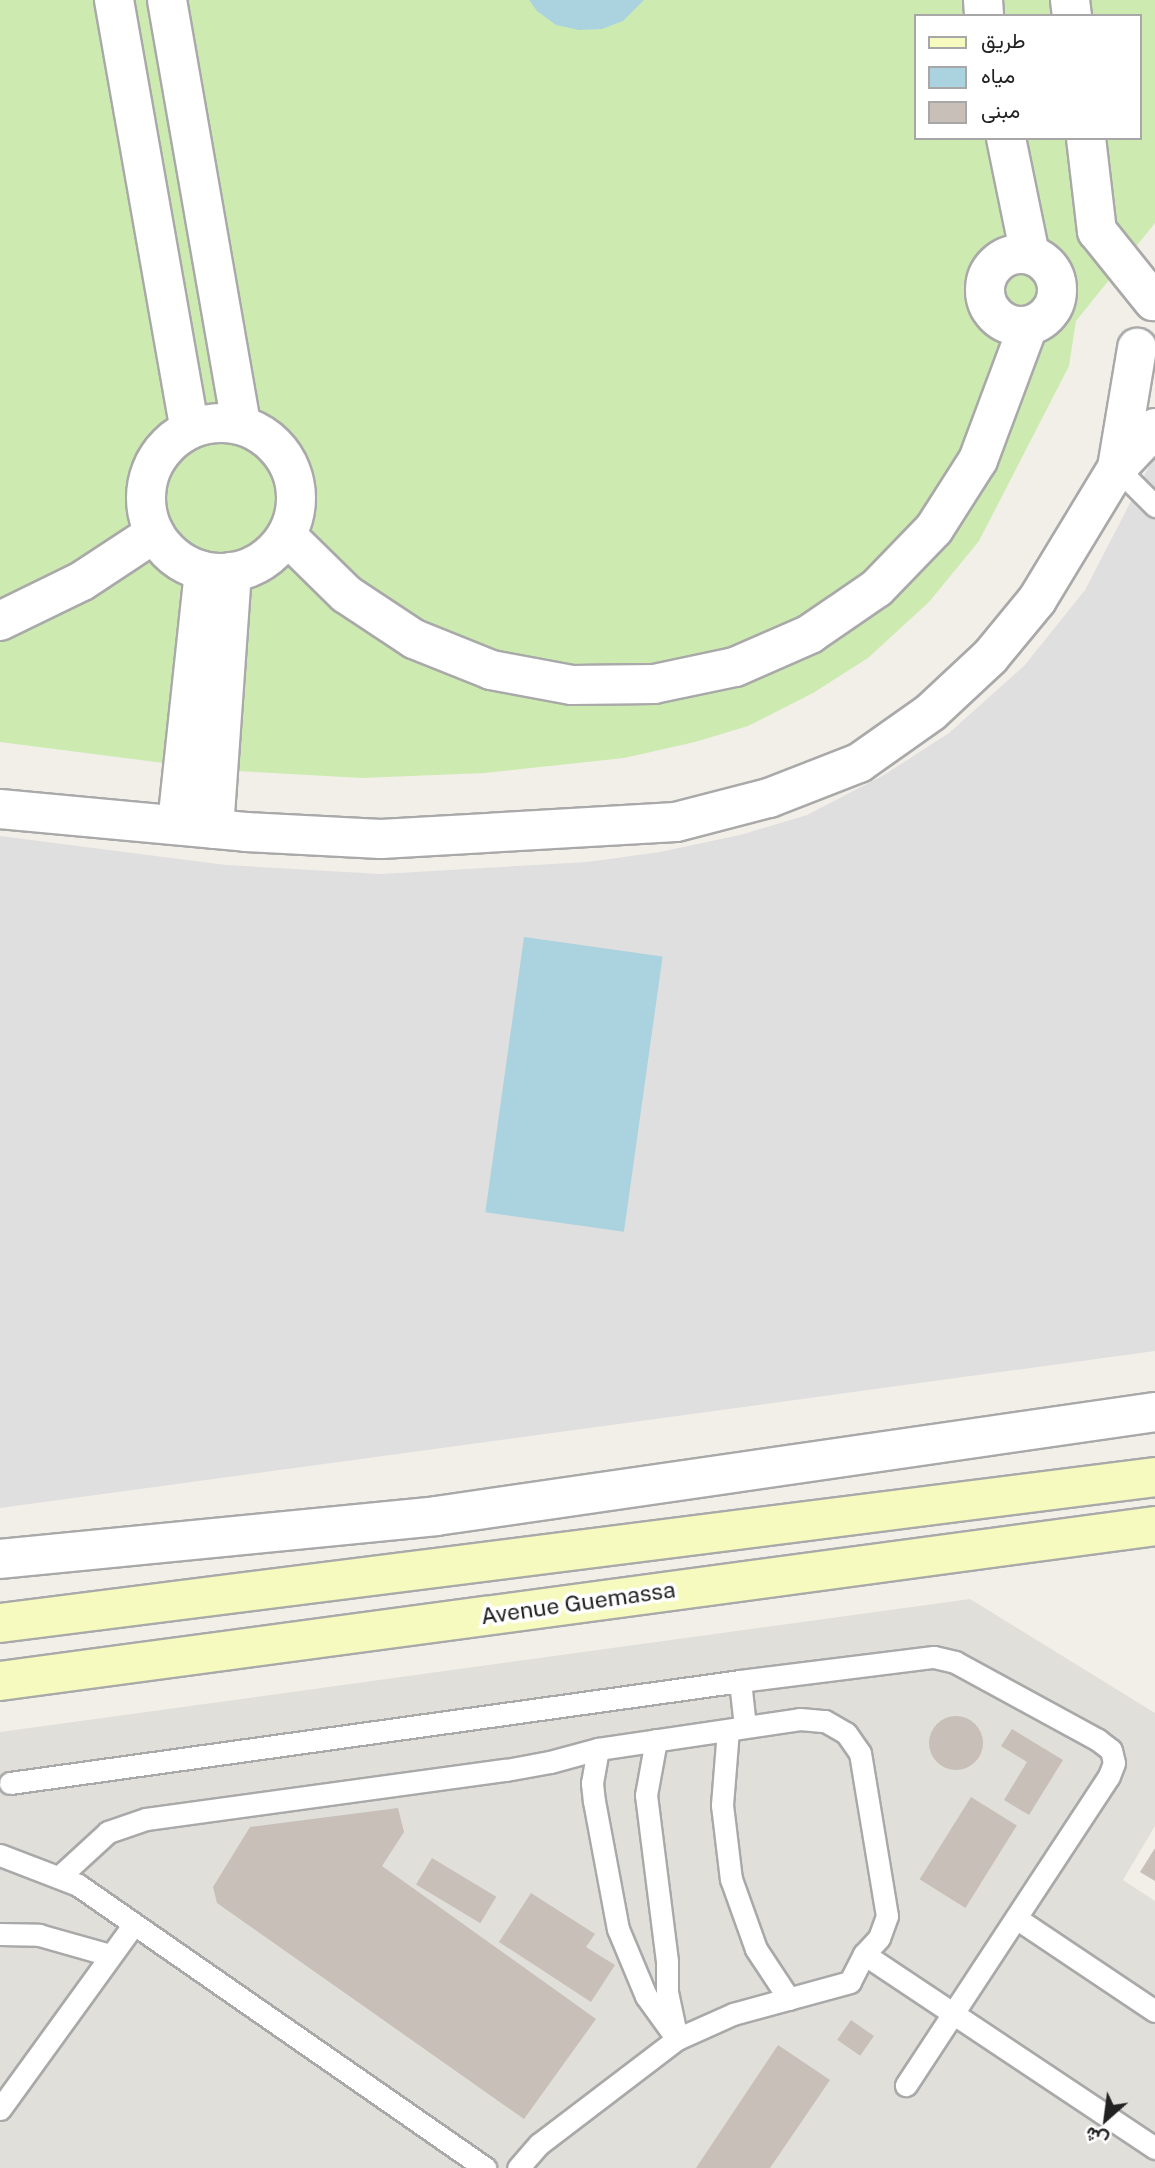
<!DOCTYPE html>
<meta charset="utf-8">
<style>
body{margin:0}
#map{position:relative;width:1155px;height:2168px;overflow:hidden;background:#f2efe9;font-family:"Public Sans",Vazirmatn,sans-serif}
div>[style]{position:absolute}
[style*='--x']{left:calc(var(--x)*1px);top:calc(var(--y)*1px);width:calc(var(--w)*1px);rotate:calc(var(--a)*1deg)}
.residential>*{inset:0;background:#e0dfdf}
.airport>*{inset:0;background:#e1dfda}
.grass>*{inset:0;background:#cdebb0}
.water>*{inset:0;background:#aad3df;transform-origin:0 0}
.building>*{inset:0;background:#c7bfb8;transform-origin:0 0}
.round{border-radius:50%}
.roads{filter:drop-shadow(2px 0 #a9a9a9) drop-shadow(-2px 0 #a9a9a9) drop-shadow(0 2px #a9a9a9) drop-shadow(0 -2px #a9a9a9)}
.lane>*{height:21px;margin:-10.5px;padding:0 10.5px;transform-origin:10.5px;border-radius:10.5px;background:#fff}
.street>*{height:38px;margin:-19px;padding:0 19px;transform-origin:19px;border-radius:19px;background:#fff}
.street>.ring{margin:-19px;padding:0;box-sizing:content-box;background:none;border:38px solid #fff;border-radius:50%}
.secondary>*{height:38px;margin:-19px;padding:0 19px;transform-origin:19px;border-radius:19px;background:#f7fabf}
span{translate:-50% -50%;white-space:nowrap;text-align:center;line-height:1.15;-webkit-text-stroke:7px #fff;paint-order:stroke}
.street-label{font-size:23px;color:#222}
.legend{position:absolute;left:914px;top:14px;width:228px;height:126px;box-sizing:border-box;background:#fff;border:2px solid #a7a7a7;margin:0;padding:9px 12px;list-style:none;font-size:21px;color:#222}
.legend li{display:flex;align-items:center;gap:14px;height:35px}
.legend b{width:35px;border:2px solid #a7a7a7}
.north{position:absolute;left:1071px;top:2084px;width:70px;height:70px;-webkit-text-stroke:5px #fff;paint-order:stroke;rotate:208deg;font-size:19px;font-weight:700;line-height:28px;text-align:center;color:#222}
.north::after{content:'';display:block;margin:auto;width:24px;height:32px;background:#222;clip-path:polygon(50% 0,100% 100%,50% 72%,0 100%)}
</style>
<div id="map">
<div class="residential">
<i style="clip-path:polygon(1155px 455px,1155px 1351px,0 1508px,0 836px,226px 865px,381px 874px,587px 862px,660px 852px,740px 835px,807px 815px,884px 775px,949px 733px,1024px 666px,1085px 590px)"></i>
</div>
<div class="airport">
<i style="clip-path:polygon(970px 1599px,1155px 1713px,1155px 1826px,1123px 1880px,1155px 1901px,1155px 2168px,0 2168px,0 1732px)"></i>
</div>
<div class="grass">
<i style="clip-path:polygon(evenodd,0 0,1155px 0,1155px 223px,1076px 321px,1069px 366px,979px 541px,929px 602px,868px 658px,813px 693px,748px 726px,695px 742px,624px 758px,485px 773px,362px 778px,218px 770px,0 742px,0 0,915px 16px,1139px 16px,1139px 138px,915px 138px,915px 16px)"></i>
</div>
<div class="water">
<i style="clip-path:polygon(529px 0,644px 0,623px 21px,602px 29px,579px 30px,556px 25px,537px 11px)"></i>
<i style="left:524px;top:937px;width:140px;height:278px;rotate:8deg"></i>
</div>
<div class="building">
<i class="round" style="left:929px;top:1716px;width:54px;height:54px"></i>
<i style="clip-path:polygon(1012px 1729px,1063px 1760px,1029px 1815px,1004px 1800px,1027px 1762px,1001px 1746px)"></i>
<i style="left:971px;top:1797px;width:54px;height:97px;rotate:32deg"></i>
<i style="clip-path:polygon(398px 1808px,404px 1832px,382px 1866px,596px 2019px,524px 2119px,217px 1903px,213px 1887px,250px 1827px)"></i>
<i style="clip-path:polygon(1155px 1848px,1155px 1881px,1140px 1872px)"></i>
<i style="left:432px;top:1858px;width:75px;height:31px;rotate:31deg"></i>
<i style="clip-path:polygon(531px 1893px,595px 1934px,586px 1947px,615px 1965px,591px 2002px,499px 1942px)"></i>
<i style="left:851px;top:2020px;width:28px;height:24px;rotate:35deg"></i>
<i style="clip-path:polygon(778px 2045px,830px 2080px,770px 2168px,696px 2168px)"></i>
</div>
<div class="roads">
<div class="lane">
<i style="--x:1117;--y:468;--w:54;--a:45"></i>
<i style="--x:740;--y:1681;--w:45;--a:83.7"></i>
<i style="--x:728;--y:1730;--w:75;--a:94.6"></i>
<i style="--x:722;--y:1805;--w:75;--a:83.1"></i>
<i style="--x:731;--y:1879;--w:74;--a:70.3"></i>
<i style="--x:756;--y:1949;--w:60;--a:56.6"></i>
<i style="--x:656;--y:1740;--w:56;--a:100.3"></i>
<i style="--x:646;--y:1795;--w:167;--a:82.8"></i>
<i style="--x:667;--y:1961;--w:31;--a:90"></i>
<i style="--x:667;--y:1992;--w:38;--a:78"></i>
<i style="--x:598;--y:1749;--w:35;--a:100"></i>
<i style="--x:592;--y:1783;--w:18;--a:84"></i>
<i style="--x:594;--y:1801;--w:130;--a:79.4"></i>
<i style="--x:618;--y:1929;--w:73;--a:67.3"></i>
<i style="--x:646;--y:1996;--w:53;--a:54.2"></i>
<i style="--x:10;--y:1783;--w:737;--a:-7.95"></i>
<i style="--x:740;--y:1681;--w:195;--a:-7.1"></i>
<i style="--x:934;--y:1657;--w:22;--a:13"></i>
<i style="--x:955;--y:1662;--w:163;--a:28.6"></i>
<i style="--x:1098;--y:1740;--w:16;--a:38"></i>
<i style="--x:1111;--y:1750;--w:13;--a:77"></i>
<i style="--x:1114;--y:1763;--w:14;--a:111"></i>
<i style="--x:1109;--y:1776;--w:370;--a:123.3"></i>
<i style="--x:0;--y:1855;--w:84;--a:21"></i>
<i style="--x:78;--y:1885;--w:496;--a:34.8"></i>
<i style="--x:59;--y:1877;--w:67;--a:-42.6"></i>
<i style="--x:108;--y:1832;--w:40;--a:-18.9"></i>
<i style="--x:146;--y:1819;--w:363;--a:-7.8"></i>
<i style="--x:506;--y:1770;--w:45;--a:-10.3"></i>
<i style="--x:550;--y:1762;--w:50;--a:-15.2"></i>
<i style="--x:598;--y:1749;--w:204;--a:-8.4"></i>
<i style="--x:800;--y:1719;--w:25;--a:5"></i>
<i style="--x:825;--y:1721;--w:24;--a:30"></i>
<i style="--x:846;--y:1733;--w:24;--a:55"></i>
<i style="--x:860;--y:1753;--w:165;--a:80.6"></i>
<i style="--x:887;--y:1916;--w:23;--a:110"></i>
<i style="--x:879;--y:1938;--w:22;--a:133"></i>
<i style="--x:864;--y:1954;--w:31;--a:117"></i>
<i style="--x:850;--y:1982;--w:121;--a:164.7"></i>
<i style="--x:733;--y:2014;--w:61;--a:155.9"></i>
<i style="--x:677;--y:2039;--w:173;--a:142.7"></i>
<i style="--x:539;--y:2144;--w:32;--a:131"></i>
<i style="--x:1016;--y:1918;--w:167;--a:33.8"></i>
<i style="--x:0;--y:1934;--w:39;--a:1"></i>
<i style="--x:39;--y:1935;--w:74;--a:15.7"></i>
<i style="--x:864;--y:1954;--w:350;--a:33.7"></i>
<i style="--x:0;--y:2109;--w:228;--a:-54.1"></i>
</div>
<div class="street">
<i style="--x:114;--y:0;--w:436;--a:80"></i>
<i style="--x:167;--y:0;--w:431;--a:80.1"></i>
<i style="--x:983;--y:0;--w:16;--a:86"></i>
<i style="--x:1070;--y:0;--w:16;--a:83"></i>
<i style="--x:1006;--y:138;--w:119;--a:78.4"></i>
<i style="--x:1086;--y:138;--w:94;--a:83.3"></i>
<i style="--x:1097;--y:231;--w:90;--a:51.3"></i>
<i class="ring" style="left:985px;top:254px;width:34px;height:34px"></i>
<i class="ring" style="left:146px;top:423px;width:112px;height:112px"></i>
<i style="--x:1117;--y:468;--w:122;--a:-80.5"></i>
<i style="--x:287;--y:536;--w:83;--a:44.5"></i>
<i style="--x:346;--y:594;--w:82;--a:33.5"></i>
<i style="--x:414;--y:639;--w:83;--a:21.9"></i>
<i style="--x:491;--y:670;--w:82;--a:10.5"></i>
<i style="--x:572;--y:685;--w:82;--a:-0.7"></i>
<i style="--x:654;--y:684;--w:83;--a:-11.9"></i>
<i style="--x:735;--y:667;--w:82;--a:-23.7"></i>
<i style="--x:810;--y:634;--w:81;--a:-34.5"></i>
<i style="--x:877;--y:588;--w:82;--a:-46"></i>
<i style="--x:934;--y:529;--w:82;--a:-57.5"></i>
<i style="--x:978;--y:460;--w:143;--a:-69.5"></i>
<i style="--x:0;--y:621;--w:91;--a:-26"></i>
<i style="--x:82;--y:581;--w:87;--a:-33.3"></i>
<i style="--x:0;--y:809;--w:247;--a:5.3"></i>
<i style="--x:246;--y:832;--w:135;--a:3"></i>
<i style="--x:381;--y:839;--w:295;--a:-3.3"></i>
<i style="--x:676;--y:822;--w:96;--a:-14.5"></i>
<i style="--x:769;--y:798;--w:97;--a:-21.3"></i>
<i style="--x:859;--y:763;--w:88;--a:-35.3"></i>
<i style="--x:931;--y:712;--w:81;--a:-43"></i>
<i style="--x:990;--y:657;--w:74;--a:-50.5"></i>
<i style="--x:1037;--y:600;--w:154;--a:-58.8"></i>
<i style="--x:1117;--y:468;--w:55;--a:-46.5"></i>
<i style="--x:177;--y:824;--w:254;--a:-83.9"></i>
<i style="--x:214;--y:829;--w:258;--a:-86"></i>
<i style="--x:0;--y:1559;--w:438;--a:-5.6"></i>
<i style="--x:436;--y:1516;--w:726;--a:-8.23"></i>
</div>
<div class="secondary">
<i style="--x:0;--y:1623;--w:1164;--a:-7.2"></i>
<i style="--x:0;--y:1681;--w:1165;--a:-7.64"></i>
</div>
</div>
<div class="street-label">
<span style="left:578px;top:1603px;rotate:-8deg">Avenue Guemassa</span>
</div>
<ul class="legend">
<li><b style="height:9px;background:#f7fabf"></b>طريق</li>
<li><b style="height:19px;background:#aad3df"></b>مياه</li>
<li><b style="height:19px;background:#c7bfb8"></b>مبنى</li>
</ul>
<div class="north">ش</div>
</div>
